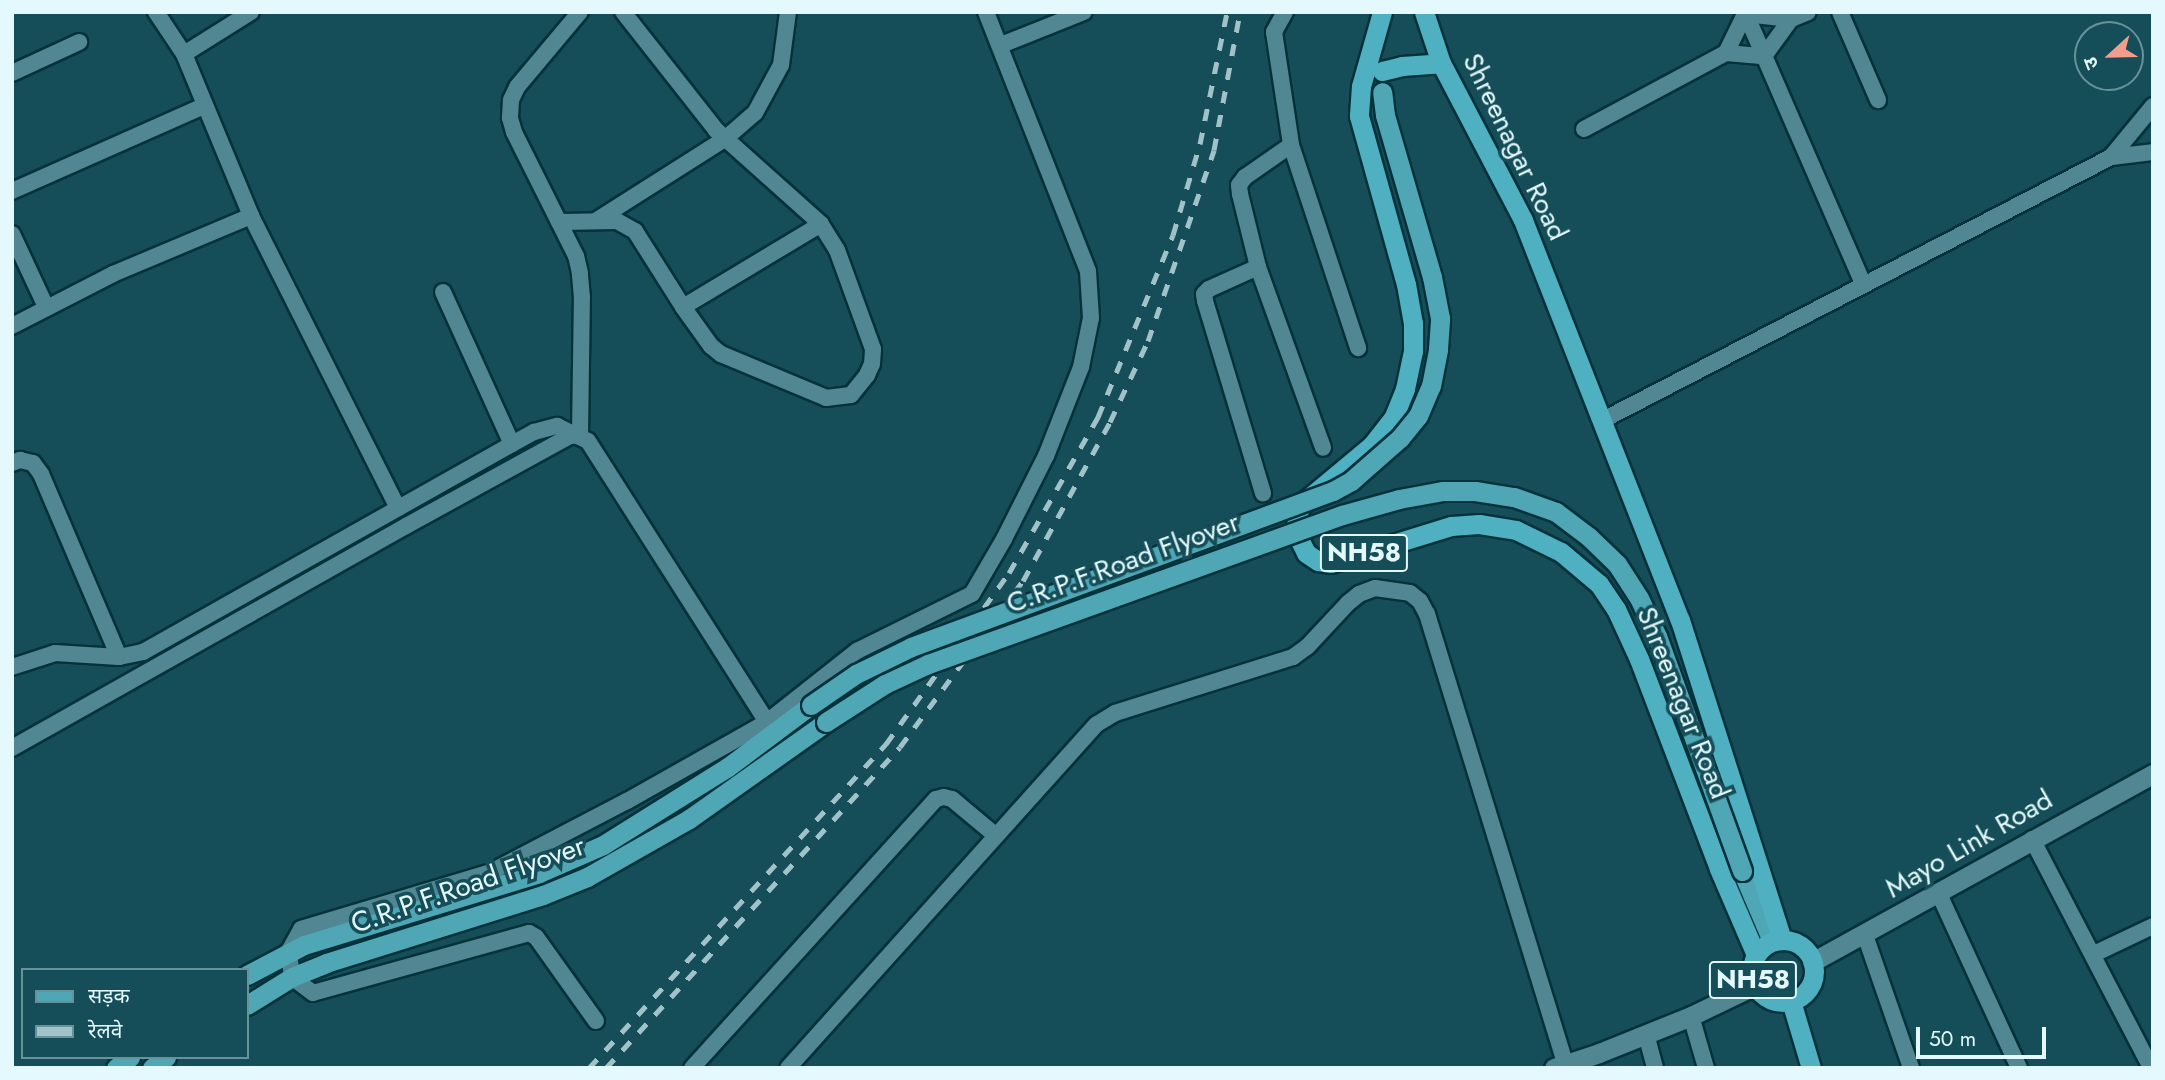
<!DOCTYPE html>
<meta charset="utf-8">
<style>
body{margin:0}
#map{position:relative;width:2165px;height:1080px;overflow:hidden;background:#154e58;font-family:Jost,"Noto Sans Devanagari",sans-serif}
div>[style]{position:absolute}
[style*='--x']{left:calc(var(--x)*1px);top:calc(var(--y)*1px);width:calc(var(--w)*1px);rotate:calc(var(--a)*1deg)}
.roads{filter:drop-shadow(2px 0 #05323a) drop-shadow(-2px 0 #05323a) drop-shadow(0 2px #05323a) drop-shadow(0 -2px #05323a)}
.minor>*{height:16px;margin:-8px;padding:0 8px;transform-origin:8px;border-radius:8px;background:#518792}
.tertiary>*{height:19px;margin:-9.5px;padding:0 9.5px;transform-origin:9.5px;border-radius:9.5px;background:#518792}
.primary>*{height:19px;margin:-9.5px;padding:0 9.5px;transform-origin:9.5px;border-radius:9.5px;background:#4fa6b5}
.trunk>*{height:19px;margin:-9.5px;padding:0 9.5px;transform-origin:9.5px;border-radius:9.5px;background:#4eb0c1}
.trunk>.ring{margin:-9.5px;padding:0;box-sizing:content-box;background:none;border:19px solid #4eb0c1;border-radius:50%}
.rail>*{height:5px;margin-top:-2.5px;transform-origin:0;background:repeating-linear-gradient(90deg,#a1c2c8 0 12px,transparent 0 24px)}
.bridges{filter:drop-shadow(2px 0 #05323a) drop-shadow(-2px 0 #05323a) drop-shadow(0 2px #05323a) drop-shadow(0 -2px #05323a)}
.primary-bridge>*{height:19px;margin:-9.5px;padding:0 9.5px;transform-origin:9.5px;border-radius:9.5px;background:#4fa6b5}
span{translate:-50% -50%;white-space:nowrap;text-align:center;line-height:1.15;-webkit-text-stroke:7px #154e58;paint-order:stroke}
.shield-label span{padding:2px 5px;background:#154e58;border:2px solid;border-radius:5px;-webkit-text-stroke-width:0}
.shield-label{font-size:26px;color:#e3f9fd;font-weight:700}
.street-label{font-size:28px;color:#e3f9fd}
.frame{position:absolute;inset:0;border:14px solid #e3f9fd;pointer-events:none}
.legend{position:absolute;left:21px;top:968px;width:228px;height:91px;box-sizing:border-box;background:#154e58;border:2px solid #67929a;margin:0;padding:9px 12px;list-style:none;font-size:21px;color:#e3f9fd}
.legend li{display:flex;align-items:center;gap:14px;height:35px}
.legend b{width:35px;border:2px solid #67929a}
.north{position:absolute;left:2074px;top:21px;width:70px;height:70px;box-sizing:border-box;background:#154e58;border:2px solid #67929a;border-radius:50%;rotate:248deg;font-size:19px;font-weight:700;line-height:28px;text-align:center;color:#e3f9fd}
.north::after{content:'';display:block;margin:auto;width:24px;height:32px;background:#f49d8d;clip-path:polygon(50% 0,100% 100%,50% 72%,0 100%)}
.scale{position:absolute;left:1916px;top:1027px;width:130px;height:32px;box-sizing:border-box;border:4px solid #e3f9fd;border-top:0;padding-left:9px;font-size:21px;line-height:24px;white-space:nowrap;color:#e3f9fd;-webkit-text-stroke:5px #154e58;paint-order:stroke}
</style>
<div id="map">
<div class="roads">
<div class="minor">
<i style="--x:156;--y:12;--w:50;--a:56.3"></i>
<i style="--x:184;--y:54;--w:175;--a:67.5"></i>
<i style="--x:1285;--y:12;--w:23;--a:119"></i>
<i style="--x:1274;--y:32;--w:114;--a:81.4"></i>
<i style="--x:1291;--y:145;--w:214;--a:71.7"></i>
<i style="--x:1745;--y:12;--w:296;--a:66.5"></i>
<i style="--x:1840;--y:12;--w:96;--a:66.6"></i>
<i style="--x:1001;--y:45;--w:89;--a:-21.7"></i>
<i style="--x:1726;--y:53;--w:38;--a:5"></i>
<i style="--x:1764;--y:56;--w:46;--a:-53.9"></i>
<i style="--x:1791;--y:19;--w:18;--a:-22"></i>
<i style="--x:184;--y:54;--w:79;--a:-32.1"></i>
<i style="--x:12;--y:73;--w:74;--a:-24.8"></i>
<i style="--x:1584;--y:129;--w:161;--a:-28.2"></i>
<i style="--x:1726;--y:53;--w:43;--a:-64"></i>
<i style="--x:1745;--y:14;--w:46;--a:6.2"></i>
<i style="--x:1291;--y:145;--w:56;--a:145.2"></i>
<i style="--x:1245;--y:177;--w:10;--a:127"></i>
<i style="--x:1239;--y:185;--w:9;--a:84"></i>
<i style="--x:1240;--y:194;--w:75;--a:76.1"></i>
<i style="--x:1258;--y:267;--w:192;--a:70.2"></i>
<i style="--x:2111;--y:157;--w:66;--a:-50.5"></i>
<i style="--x:12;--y:191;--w:210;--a:-23.9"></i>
<i style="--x:597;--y:220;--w:153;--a:-32.4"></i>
<i style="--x:726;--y:138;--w:38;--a:-41"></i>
<i style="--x:755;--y:113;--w:55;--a:-61.6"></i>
<i style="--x:781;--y:65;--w:53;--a:-82.5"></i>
<i style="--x:559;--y:222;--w:58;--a:-1"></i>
<i style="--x:617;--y:221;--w:21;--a:29"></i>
<i style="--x:635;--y:231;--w:90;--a:57.7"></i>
<i style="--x:683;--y:307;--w:48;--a:54.3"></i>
<i style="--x:711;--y:346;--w:13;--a:39"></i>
<i style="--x:721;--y:354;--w:114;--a:22.7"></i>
<i style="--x:826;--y:398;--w:25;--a:-7"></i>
<i style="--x:851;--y:395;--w:26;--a:-51"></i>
<i style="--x:867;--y:375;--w:12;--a:-66"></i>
<i style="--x:872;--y:364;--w:15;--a:-86"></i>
<i style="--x:873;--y:349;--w:105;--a:-110"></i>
<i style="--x:837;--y:250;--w:31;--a:-122"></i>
<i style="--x:821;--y:224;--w:141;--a:-138.2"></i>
<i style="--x:716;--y:130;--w:150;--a:-128.2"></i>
<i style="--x:12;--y:234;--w:81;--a:65"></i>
<i style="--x:1258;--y:267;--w:54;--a:155.8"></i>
<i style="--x:1209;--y:289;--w:7;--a:135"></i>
<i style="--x:1204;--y:294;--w:7;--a:82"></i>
<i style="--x:1205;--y:301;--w:201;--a:73.2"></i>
<i style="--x:443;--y:292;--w:167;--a:65.6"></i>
<i style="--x:683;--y:307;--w:161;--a:-31"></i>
<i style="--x:12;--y:326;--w:114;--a:-27.2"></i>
<i style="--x:113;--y:274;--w:150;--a:-22.8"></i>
<i style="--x:251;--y:216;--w:327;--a:63.3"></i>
<i style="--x:1603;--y:420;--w:572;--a:-27.37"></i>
<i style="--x:2111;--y:157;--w:42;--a:-6.8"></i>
<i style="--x:580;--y:435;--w:137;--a:-89.2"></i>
<i style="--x:582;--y:298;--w:25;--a:-95"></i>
<i style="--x:580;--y:273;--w:17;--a:-103"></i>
<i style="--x:576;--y:256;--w:139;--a:-116.6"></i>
<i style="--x:514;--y:132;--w:15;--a:-106"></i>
<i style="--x:510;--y:118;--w:18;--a:-87"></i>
<i style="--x:511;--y:100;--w:14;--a:-65"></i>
<i style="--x:517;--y:87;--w:98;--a:-50"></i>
<i style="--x:12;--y:463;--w:9;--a:-21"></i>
<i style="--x:20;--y:460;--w:13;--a:13"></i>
<i style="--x:33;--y:463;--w:14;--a:54"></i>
<i style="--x:41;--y:474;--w:199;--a:66.9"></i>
<i style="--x:12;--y:667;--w:45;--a:-18"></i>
<i style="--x:55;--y:653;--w:64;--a:3.6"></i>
<i style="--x:119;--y:657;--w:25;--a:-12"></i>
<i style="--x:143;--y:652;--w:424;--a:-29.4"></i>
<i style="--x:512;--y:444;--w:25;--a:-29"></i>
<i style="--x:534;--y:432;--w:24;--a:-15"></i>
<i style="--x:557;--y:426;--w:34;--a:26"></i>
<i style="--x:588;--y:441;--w:333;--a:57.5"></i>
<i style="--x:12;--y:748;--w:452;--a:-29.4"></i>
<i style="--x:406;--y:526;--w:187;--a:-28.8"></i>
<i style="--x:570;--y:436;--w:10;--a:-6"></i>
<i style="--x:2032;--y:839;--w:258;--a:62.5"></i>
<i style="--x:1939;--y:894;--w:192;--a:65.3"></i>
<i style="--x:1865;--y:935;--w:141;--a:70.9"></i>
<i style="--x:2094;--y:954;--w:65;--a:-25.4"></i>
<i style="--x:1691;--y:1016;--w:54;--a:73.9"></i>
<i style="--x:596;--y:1021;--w:103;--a:-125.5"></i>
<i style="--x:536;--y:937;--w:8;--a:-150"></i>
<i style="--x:529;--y:933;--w:224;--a:164.5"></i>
<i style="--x:313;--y:993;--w:26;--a:-143"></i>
<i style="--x:292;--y:977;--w:26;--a:-97"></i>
<i style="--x:289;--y:951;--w:25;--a:-61"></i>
<i style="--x:301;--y:929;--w:198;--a:-16.7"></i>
<i style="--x:491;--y:872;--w:153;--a:-27.6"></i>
<i style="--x:627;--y:801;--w:161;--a:-29.4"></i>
<i style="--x:767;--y:722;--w:115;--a:-38.3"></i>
<i style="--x:857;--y:651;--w:128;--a:-26.4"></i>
<i style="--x:972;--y:594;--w:64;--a:-59.8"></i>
<i style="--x:1004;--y:539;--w:93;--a:-63.2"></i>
<i style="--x:1046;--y:456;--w:96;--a:-68.5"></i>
<i style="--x:1081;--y:367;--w:50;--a:-78.5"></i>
<i style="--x:1091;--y:318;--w:47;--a:-93.7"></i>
<i style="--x:1088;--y:271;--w:278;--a:-111.5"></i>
<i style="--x:1646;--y:1034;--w:35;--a:75"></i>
<i style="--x:692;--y:1068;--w:363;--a:-47.8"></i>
<i style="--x:936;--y:799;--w:8;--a:-14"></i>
<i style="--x:944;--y:797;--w:8;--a:14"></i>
<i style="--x:952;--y:799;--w:56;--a:39.9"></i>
<i style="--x:788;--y:1068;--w:462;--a:-48.1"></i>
<i style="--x:1097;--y:724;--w:21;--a:-31"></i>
<i style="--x:1115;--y:713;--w:187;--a:-17.5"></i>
<i style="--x:1293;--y:657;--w:17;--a:-36"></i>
<i style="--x:1307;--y:647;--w:60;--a:-47"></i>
<i style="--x:1348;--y:603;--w:14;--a:-39"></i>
<i style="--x:1359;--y:594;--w:17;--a:-21"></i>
<i style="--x:1375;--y:588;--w:35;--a:8"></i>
<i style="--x:1410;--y:593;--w:13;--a:39"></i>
<i style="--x:1420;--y:601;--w:15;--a:62"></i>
<i style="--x:1427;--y:614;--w:472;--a:72.9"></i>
</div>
<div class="tertiary">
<i style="--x:1812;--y:962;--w:389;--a:-28.9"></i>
<i style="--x:1554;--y:1068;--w:47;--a:-18.4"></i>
<i style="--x:1599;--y:1053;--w:99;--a:-21.9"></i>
<i style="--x:1691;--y:1016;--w:71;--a:-25.8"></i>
</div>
<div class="primary">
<i style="--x:1742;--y:871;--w:76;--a:66.8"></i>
<i style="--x:247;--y:975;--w:64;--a:-27.8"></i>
<i style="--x:304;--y:945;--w:246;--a:-17"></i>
<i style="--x:539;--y:873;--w:70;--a:-23.6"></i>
<i style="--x:603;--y:845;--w:147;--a:-32"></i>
<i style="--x:728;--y:767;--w:104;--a:-36.8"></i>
<i style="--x:247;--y:1005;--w:53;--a:-31.9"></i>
<i style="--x:292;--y:977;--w:37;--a:-22"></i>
<i style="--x:326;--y:963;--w:227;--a:-17.4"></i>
<i style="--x:543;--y:895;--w:48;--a:-22.2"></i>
<i style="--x:587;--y:877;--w:117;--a:-29.6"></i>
<i style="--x:689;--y:819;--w:168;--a:-35.3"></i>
<i style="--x:116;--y:1068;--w:18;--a:-38"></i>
<i style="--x:152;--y:1068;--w:18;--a:-38"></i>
</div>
<div class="trunk">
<i style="--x:1382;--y:12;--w:77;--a:105.8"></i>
<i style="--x:1361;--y:86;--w:30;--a:94"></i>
<i style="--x:1359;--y:116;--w:174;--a:74.4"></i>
<i style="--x:1406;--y:284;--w:40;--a:80"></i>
<i style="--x:1413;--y:323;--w:28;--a:90"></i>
<i style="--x:1413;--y:351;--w:39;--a:102"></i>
<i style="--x:1405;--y:389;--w:31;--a:112"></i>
<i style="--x:1393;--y:418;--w:34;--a:128"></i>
<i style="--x:1372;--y:445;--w:87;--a:140.1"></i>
<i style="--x:1305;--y:501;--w:14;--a:124"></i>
<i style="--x:1297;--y:513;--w:20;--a:93"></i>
<i style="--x:1296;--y:533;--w:22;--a:63"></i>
<i style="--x:1306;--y:553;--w:14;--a:34"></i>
<i style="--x:1318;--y:561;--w:13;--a:9"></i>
<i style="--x:1331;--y:563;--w:126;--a:-17.1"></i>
<i style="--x:1451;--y:526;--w:28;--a:-4"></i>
<i style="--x:1479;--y:524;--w:37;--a:9"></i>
<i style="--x:1516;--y:530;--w:50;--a:26.1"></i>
<i style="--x:1561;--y:552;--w:50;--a:40.1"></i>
<i style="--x:1599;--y:584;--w:30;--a:56"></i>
<i style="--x:1616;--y:609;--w:55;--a:65.3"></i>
<i style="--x:1639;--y:659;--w:225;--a:69.1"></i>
<i style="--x:1719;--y:869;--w:94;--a:66.7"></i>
<i style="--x:1424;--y:12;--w:54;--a:71.6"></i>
<i style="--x:1441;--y:63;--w:177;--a:62.4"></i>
<i style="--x:1523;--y:220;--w:430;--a:68.6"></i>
<i style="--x:1680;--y:620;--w:336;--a:72.3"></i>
<i style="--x:1382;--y:71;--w:21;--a:-14"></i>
<i style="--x:1402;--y:66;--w:39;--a:-4"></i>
<i class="ring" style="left:1752px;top:940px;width:43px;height:43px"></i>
<i style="--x:1791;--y:1001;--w:70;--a:73.4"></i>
</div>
</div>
<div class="rail">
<i style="--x:589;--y:1068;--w:440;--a:-47.5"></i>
<i style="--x:886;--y:744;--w:211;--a:-54.3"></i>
<i style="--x:1009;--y:573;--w:180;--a:-60.3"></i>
<i style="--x:1098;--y:417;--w:197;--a:-67.6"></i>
<i style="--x:1173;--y:235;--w:95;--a:-73.5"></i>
<i style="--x:1200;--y:144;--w:135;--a:-78.4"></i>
<i style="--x:606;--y:1068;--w:435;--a:-47.5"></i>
<i style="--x:900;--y:747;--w:207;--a:-53.5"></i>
<i style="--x:1023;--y:581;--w:181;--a:-61.3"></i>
<i style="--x:1110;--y:422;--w:89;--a:-64.9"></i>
<i style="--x:1148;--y:341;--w:202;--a:-70.9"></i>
<i style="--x:1214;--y:150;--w:140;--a:-79.3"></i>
</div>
<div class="bridges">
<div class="primary-bridge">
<i style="--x:811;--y:705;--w:55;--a:-34.6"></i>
<i style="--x:856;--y:674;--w:61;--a:-26.1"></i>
<i style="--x:911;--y:647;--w:450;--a:-20.3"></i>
<i style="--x:1333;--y:491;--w:21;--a:-29"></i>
<i style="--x:1351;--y:481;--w:65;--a:-41.3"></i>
<i style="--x:1400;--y:438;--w:28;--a:-51"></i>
<i style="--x:1418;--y:416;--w:33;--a:-67"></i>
<i style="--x:1431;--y:386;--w:38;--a:-79"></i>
<i style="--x:1438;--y:349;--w:31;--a:-86"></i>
<i style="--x:1440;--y:318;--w:42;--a:-101"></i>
<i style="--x:1432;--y:277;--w:169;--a:-106.2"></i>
<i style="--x:1385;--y:115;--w:23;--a:-97"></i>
<i style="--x:826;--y:722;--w:70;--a:-32.8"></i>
<i style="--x:885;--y:684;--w:47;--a:-24.9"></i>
<i style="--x:928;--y:664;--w:440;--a:-19.8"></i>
<i style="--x:1342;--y:515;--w:59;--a:-15.7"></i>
<i style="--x:1399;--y:499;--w:45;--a:-10.3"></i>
<i style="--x:1443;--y:491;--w:32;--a:0"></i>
<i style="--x:1475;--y:491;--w:39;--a:9"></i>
<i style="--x:1514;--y:497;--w:45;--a:19.7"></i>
<i style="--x:1556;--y:512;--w:41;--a:37.1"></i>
<i style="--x:1589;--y:537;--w:39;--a:44"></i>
<i style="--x:1617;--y:564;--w:40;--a:57.1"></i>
<i style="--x:1639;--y:598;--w:42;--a:64.7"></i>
<i style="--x:1657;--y:636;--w:250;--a:70.1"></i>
</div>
</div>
<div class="shield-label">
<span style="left:1364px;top:553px">NH58</span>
<span style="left:1753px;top:980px">NH58</span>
</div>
<div class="street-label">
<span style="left:1515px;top:147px;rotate:64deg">Shreenagar Road</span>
<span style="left:1123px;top:563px;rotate:-20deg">C.R.P.F.Road Flyover</span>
<span style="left:1683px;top:703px;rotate:68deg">Shreenagar Road</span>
<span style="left:1969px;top:844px;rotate:-30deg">Mayo Link Road</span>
<span style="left:468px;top:885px;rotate:-19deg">C.R.P.F.Road Flyover</span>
</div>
<div class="frame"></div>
<ul class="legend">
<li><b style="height:9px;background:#4fa6b5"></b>सड़क</li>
<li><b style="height:9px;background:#a1c2c8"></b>रेलवे</li>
</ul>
<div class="north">उ</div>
<div class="scale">50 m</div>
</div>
